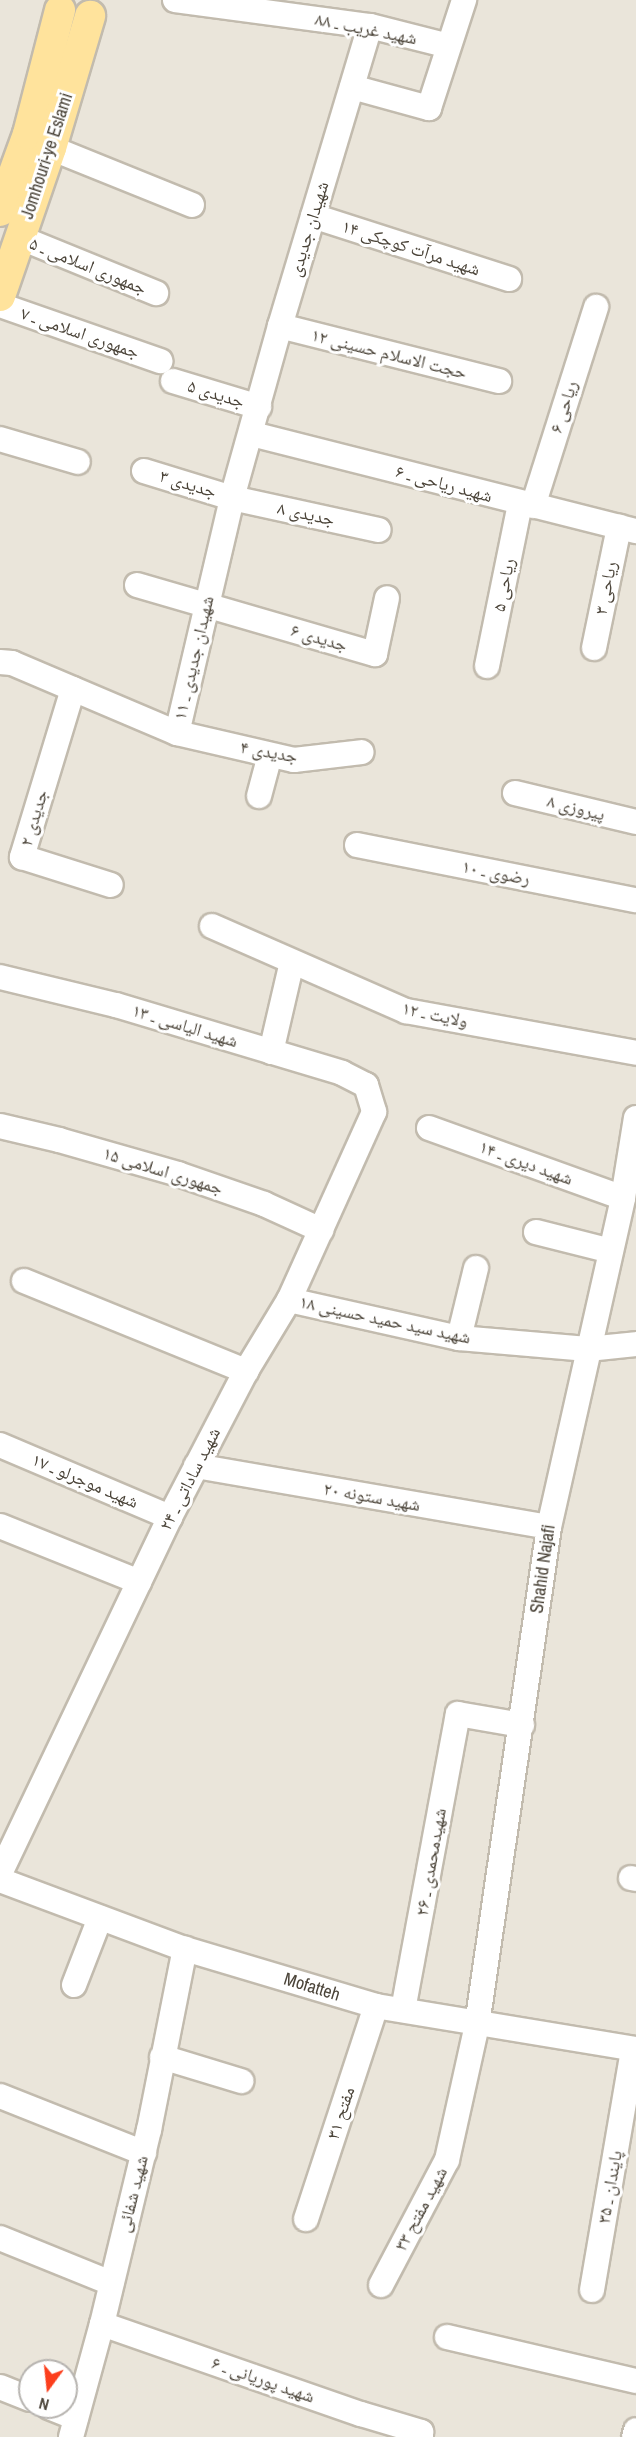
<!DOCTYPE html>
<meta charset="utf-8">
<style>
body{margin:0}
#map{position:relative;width:636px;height:2437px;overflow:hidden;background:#f6f3ec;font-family:"Archivo Narrow","Noto Naskh Arabic",sans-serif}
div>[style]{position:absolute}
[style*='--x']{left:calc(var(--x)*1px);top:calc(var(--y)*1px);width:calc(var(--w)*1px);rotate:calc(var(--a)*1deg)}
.residential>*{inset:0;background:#eae5da}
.roads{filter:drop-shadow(2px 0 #c2bbae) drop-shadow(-2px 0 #c2bbae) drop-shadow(0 2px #c2bbae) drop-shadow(0 -2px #c2bbae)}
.minor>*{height:24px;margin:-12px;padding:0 12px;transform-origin:12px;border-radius:12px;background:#fff}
.major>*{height:30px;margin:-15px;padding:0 15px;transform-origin:15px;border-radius:15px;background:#ffe39c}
span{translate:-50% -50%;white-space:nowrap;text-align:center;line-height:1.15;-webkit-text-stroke:6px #fff;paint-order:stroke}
.street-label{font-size:18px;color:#4b4439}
.north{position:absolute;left:18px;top:2359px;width:60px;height:60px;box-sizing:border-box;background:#fff;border:2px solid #b7b4b0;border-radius:50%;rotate:195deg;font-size:16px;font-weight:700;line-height:24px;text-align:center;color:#4b4439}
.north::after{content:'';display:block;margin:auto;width:21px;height:27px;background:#fc3f1d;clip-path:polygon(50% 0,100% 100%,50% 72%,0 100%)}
</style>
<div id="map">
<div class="residential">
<i style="clip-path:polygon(evenodd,0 0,636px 0,636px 2437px,0 2437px,0 0,30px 2371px,66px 2371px,66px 2407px,30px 2407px,30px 2371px)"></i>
</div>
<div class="roads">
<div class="minor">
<i style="--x:175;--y:0;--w:197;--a:7.6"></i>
<i style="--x:370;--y:26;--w:81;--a:14.2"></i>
<i style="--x:352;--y:87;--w:80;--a:15.3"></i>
<i style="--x:429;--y:108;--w:114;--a:-72"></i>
<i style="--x:51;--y:148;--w:152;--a:22"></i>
<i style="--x:313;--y:216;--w:206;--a:17.8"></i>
<i style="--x:21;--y:238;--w:146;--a:22.2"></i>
<i style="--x:0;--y:305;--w:170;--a:19.3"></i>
<i style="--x:280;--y:326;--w:226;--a:14.1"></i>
<i style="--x:173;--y:381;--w:90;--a:16.8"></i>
<i style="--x:252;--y:434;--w:396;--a:14.2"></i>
<i style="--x:0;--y:439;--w:81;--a:16.4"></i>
<i style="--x:144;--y:471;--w:92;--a:17.1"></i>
<i style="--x:232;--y:498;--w:150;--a:12.3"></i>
<i style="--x:533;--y:506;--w:209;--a:-72.4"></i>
<i style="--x:137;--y:585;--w:248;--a:16.2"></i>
<i style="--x:375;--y:654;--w:57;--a:-77.9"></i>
<i style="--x:594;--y:648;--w:124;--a:-78.3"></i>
<i style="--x:0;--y:662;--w:12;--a:5"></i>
<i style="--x:12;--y:663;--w:179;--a:23"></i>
<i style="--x:177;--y:733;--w:120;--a:13"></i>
<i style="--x:294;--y:760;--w:68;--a:-6.7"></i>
<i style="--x:487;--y:666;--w:165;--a:-78.5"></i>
<i style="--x:73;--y:689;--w:176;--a:106.9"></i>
<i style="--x:22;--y:857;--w:93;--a:17.5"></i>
<i style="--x:177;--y:733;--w:241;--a:-76.8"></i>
<i style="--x:232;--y:498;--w:179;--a:-74.4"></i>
<i style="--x:280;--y:326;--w:313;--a:-73.3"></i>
<i style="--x:515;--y:793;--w:124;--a:13.5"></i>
<i style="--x:259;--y:796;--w:42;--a:-75"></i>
<i style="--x:357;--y:845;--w:284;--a:11.2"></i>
<i style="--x:212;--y:926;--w:212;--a:23.7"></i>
<i style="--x:406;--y:1011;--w:234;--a:10.3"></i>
<i style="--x:0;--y:977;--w:119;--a:13.6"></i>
<i style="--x:116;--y:1005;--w:236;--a:16.7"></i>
<i style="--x:342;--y:1073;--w:27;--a:27"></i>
<i style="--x:366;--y:1085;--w:28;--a:73"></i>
<i style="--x:374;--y:1112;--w:206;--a:114.3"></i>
<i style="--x:289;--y:1300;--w:83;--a:121.2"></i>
<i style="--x:246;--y:1371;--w:165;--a:117.5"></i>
<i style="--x:170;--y:1517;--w:395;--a:115.5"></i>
<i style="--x:271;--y:1052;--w:92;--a:-76.9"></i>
<i style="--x:0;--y:1126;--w:61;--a:13.3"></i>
<i style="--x:59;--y:1140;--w:124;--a:15.9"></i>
<i style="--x:178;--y:1174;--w:91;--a:19.2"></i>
<i style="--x:264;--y:1204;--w:63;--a:24.5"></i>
<i style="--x:429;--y:1128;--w:206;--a:19.8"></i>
<i style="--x:536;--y:1232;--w:77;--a:14.2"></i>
<i style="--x:24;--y:1281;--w:240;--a:22.1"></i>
<i style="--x:289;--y:1300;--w:174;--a:12.6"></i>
<i style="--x:459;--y:1338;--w:129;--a:4.9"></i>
<i style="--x:588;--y:1349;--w:48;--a:-5.9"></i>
<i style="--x:459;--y:1338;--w:72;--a:-76.3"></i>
<i style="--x:0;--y:1445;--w:185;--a:23"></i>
<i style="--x:196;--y:1466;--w:358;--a:9.8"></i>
<i style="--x:0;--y:1526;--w:150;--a:21.9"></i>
<i style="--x:631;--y:1878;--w:5;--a:11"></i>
<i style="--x:0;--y:1880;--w:197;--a:20.5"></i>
<i style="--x:185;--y:1949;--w:199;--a:16.6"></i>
<i style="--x:376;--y:2006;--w:264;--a:9.4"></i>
<i style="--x:74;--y:1985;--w:72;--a:-68.8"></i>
<i style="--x:403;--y:2010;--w:301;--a:-79.5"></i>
<i style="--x:458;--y:1714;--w:65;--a:9.8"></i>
<i style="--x:162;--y:2057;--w:83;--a:16.9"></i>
<i style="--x:0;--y:2096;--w:155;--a:21.6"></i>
<i style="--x:306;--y:2219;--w:224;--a:-71.8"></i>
<i style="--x:0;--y:2238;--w:120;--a:22.1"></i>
<i style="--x:381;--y:2285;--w:141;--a:-62.2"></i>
<i style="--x:447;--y:2160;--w:138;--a:-77.5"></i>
<i style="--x:477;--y:2025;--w:503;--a:-81.77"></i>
<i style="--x:549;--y:1527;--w:337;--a:-77.3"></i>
<i style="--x:623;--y:1198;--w:81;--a:-80.8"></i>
<i style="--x:592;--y:2290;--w:244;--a:-80.3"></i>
<i style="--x:102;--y:2324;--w:274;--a:19.2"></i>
<i style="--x:361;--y:2414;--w:63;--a:16.7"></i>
<i style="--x:421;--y:2432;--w:5;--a:90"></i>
<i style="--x:447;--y:2337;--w:194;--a:13.1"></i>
<i style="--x:0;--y:2387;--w:32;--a:22"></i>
<i style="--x:49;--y:2407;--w:29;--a:22"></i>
<i style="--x:71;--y:2437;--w:117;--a:-74.7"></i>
<i style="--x:102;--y:2324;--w:200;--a:-76.4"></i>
<i style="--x:149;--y:2130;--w:185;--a:-78.8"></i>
<i style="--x:634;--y:2437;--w:7;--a:-74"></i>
</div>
<div class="major">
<i style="--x:0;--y:211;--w:82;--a:-70"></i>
<i style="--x:28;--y:134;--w:128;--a:-75.5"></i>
<i style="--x:0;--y:296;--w:157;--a:-71"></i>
<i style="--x:51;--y:148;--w:138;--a:-73.5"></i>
</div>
</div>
<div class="street-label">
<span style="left:366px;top:29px;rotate:11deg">شهید غریب ـ ۸۸</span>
<span style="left:47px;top:156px;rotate:-72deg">Jomhouri-ye Eslami</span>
<span style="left:309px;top:229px;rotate:-73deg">شهیدان جدیدی</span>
<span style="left:411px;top:248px;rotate:18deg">شهید مرآت کوچکی ۱۴</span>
<span style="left:88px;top:266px;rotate:22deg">جمهوری اسلامی ـ ۵</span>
<span style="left:80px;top:333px;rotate:19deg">جمهوری اسلامی ـ ۷</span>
<span style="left:389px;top:354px;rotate:14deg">حجت الاسلام حسینی ۱۲</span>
<span style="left:216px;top:394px;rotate:17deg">جدیدی ۵</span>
<span style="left:564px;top:407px;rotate:-72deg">ریاحی ۶</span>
<span style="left:188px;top:484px;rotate:17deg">جدیدی ۳</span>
<span style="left:444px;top:484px;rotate:15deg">شهید ریاحی ـ ۶</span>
<span style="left:306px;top:514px;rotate:12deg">جدیدی ۸</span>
<span style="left:504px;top:585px;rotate:-79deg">ریاحی ۵</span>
<span style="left:606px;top:588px;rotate:-79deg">ریاحی ۳</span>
<span style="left:319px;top:638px;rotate:16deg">جدیدی ۶</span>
<span style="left:194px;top:658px;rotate:-77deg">شهیدان جدیدی ـ ۱۱</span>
<span style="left:269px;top:752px;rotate:10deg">جدیدی ۴</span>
<span style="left:576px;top:808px;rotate:14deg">پیروزی ۸</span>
<span style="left:34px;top:818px;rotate:-73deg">جدیدی ۲</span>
<span style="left:496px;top:873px;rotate:11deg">رضوی ـ ۱۰</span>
<span style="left:435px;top:1015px;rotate:12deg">ولایت ـ ۱۲</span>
<span style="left:185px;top:1026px;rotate:17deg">شهید الیاسی ـ ۱۳</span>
<span style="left:526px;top:1163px;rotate:20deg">شهید دیری ـ ۱۴</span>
<span style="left:163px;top:1171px;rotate:17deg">جمهوری اسلامی ۱۵</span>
<span style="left:385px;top:1320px;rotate:12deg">شهید سید حمید حسینی ۱۸</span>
<span style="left:190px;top:1479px;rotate:-63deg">شهید ساداتی ـ ۲۴</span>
<span style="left:85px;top:1481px;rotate:23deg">شهید موجرلو ـ ۱۷</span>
<span style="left:372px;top:1497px;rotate:10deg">شهید ستونه ۲۰</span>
<span style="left:543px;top:1569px;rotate:-82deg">Shahid Najafi</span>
<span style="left:431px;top:1862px;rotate:-80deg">شهیدمحمدی ـ ۲۶</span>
<span style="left:312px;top:1987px;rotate:17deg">Mofatteh</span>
<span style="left:341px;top:2113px;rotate:-72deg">مفتح ۳۱</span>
<span style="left:610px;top:2187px;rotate:-80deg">پایندان ـ ۳۵</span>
<span style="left:133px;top:2194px;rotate:-76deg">شهید شفائی</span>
<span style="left:421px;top:2209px;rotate:-62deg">شهید مفتح ۳۳</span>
<span style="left:263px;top:2380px;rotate:19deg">شهید پوریانی ـ ۶</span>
</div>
<div class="north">N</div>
</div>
